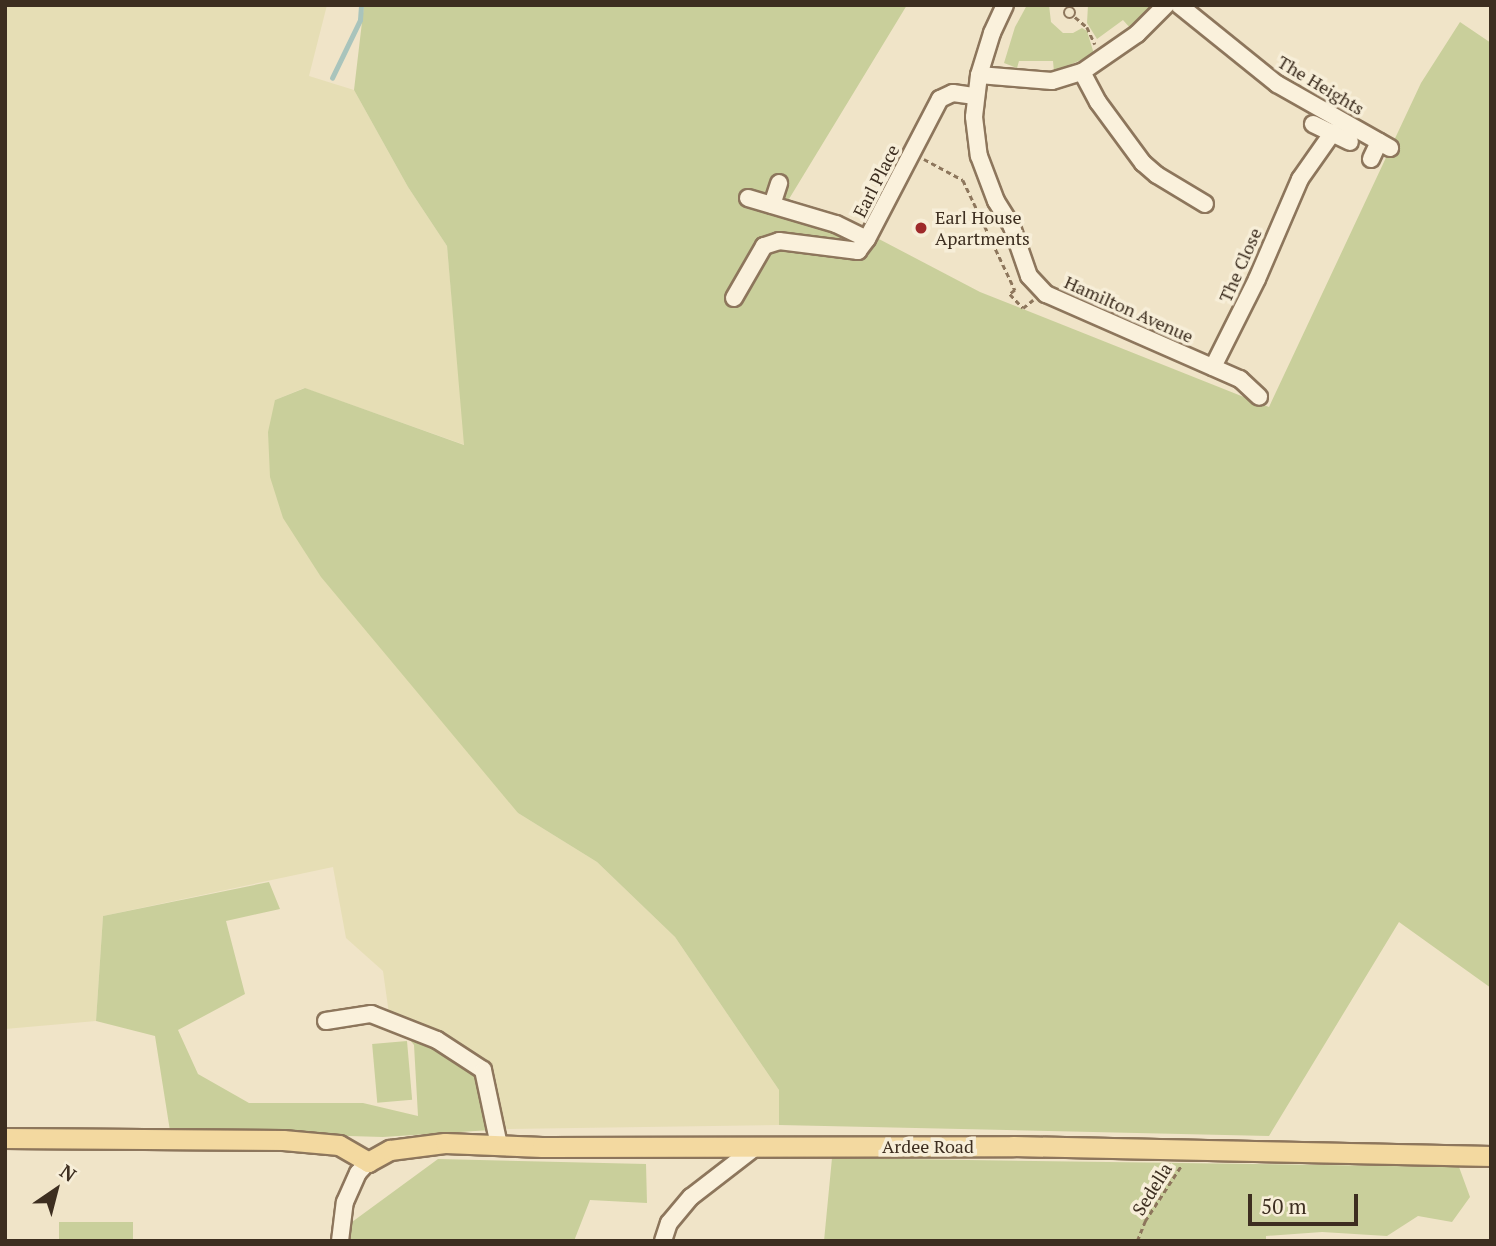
<!DOCTYPE html>
<style>
body{margin:0}
#map{position:relative;width:1496px;height:1246px;overflow:hidden;background:#f0e4c8;font-family:"PT Serif",serif}
div>[style]{position:absolute}
[style*='--x']{left:calc(var(--x)*1px);top:calc(var(--y)*1px);width:calc(var(--w)*1px);rotate:calc(var(--a)*1deg)}
.farmland>*{inset:0;background:#e6deb5}
.green>*{inset:0;background:#c9cf9b;transform-origin:0 0}
.stream>*{height:4.5px;margin:-2.25px;padding:0 2.25px;transform-origin:2.25px;border-radius:2.25px;background:#a9c4bc}
.path>*{height:2.5px;margin-top:-1.25px;transform-origin:0;background:repeating-linear-gradient(90deg,#8d765c 0 5px,transparent 0 8.5px)}
.path>.ring{margin:-1.25px;padding:0;box-sizing:content-box;background:none;border:2.5px solid #8d765c;border-radius:50%}
.roads{filter:drop-shadow(2px 0 #8d765c) drop-shadow(-2px 0 #8d765c) drop-shadow(0 2px #8d765c) drop-shadow(0 -2px #8d765c)}
.minor>*{height:16px;margin:-8px;padding:0 8px;transform-origin:8px;border-radius:8px;background:#faf1dc}
.major>*{height:19px;margin:-9.5px;padding:0 9.5px;transform-origin:9.5px;border-radius:9.5px;background:#f3d9a0}
.dots>*{width:19px;height:19px;translate:-50% -50%;box-sizing:border-box;border:4px solid #f7eed8;border-radius:50%}
span{translate:-50% -50%;white-space:nowrap;text-align:center;line-height:1.15;-webkit-text-stroke:7px #f7eed8;paint-order:stroke}
.street-label{font-size:18px;color:#3d2e20}
.poi-label{font-size:18px;color:#3d2e20}
.left{translate:0 -50%;text-align:left}
.frame{position:absolute;inset:0;border:7px solid #3d2e20;pointer-events:none}
.north{position:absolute;left:21px;top:1155px;width:70px;height:70px;-webkit-text-stroke:5px #f7eed8;paint-order:stroke;rotate:35deg;font-size:19px;font-weight:700;line-height:28px;text-align:center;color:#3d2e20}
.north::after{content:'';display:block;margin:auto;width:24px;height:32px;background:#3d2e20;clip-path:polygon(50% 0,100% 100%,50% 72%,0 100%)}
.scale{position:absolute;left:1248px;top:1194px;width:110px;height:32px;box-sizing:border-box;border:4px solid #3d2e20;border-top:0;padding-left:9px;font-size:21px;line-height:24px;white-space:nowrap;color:#3d2e20;-webkit-text-stroke:5px #f7eed8;paint-order:stroke}
</style>
<div id="map">
<div class="farmland">
<i style="clip-path:polygon(5px 5px,327px 5px,309px 76px,354px 90px,408px 187px,447px 246px,465px 445px,304px 388px,275px 400px,518px 813px,597px 862px,675px 937px,779px 1090px,779px 1125px,506px 1129px,489px 1065px,389px 1014px,383px 971px,346px 938px,333px 867px,103px 916px,96px 1021px,5px 1029px)"></i>
</div>
<div class="green">
<i style="clip-path:polygon(364px 5px,907px 5px,789px 199px,877px 238px,980px 292px,1269px 407px,1421px 83px,1460px 22px,1491px 43px,1491px 988px,1399px 922px,1269px 1136px,779px 1125px,779px 1090px,675px 937px,597px 862px,518px 813px,321px 577px,283px 518px,270px 477px,268px 432px,275px 400px,305px 388px,464px 445px,447px 246px,408px 187px,354px 90px)"></i>
<i style="clip-path:polygon(1027px 5px,1049px 5px,1051px 22px,1063px 33px,1073px 33px,1082px 28px,1087px 31px,1094px 54px,1054px 72px,1053px 61px,1019px 61px,1017px 68px,1004px 63px,1015px 27px)"></i>
<i style="clip-path:polygon(1088px 5px,1152px 5px,1131px 29px,1123px 20px,1097px 39px,1087px 23px)"></i>
<i style="clip-path:polygon(269px 882px,280px 909px,226px 921px,245px 994px,178px 1030px,198px 1074px,249px 1103px,363px 1103px,418px 1116px,414px 1045px,389px 1014px,443px 1032px,490px 1065px,506px 1129px,383px 1137px,170px 1131px,155px 1036px,96px 1021px,103px 916px)"></i>
<i style="left:407px;top:1041px;width:59px;height:35px;rotate:85deg"></i>
<i style="clip-path:polygon(832px 1158px,1459px 1167px,1470px 1197px,1452px 1222px,1418px 1216px,1387px 1236px,1322px 1232px,1266px 1236px,1266px 1241px,824px 1241px)"></i>
<i style="clip-path:polygon(438px 1159px,646px 1164px,647px 1203px,590px 1200px,574px 1241px,350px 1241px,352px 1222px)"></i>
<i style="left:59px;top:1222px;width:74px;height:19px"></i>
</div>
<div class="stream">
<i style="--x:332;--y:78;--w:64;--a:-64.2"></i>
<i style="--x:360;--y:20;--w:15;--a:-86"></i>
</div>
<div class="path">
<i class="ring" style="left:1064px;top:7px;width:9.5px;height:9.5px"></i>
<i style="--x:1075;--y:17;--w:16;--a:40"></i>
<i style="--x:1087;--y:27;--w:19;--a:65"></i>
<i style="--x:924;--y:159;--w:44;--a:28.3"></i>
<i style="--x:963;--y:180;--w:122;--a:64.7"></i>
<i style="--x:1015;--y:290;--w:6;--a:141"></i>
<i style="--x:1010;--y:294;--w:19;--a:47"></i>
<i style="--x:1023;--y:308;--w:13;--a:-39"></i>
<i style="--x:1137;--y:1241;--w:22;--a:-68"></i>
<i style="--x:1145;--y:1221;--w:66;--a:-56.8"></i>
</div>
<div class="roads">
<div class="minor">
<i style="--x:1005;--y:5;--w:31;--a:115"></i>
<i style="--x:992;--y:33;--w:44;--a:107.2"></i>
<i style="--x:979;--y:75;--w:42;--a:96.8"></i>
<i style="--x:974;--y:117;--w:39;--a:83"></i>
<i style="--x:979;--y:156;--w:48;--a:69.3"></i>
<i style="--x:996;--y:201;--w:31;--a:58"></i>
<i style="--x:1012;--y:227;--w:52;--a:70.9"></i>
<i style="--x:1029;--y:276;--w:25;--a:47"></i>
<i style="--x:1046;--y:294;--w:212;--a:23.7"></i>
<i style="--x:1240;--y:379;--w:26;--a:43"></i>
<i style="--x:1179;--y:5;--w:126;--a:38.9"></i>
<i style="--x:1277;--y:84;--w:130;--a:29.5"></i>
<i style="--x:1082;--y:72;--w:34;--a:62"></i>
<i style="--x:1098;--y:102;--w:76;--a:53.6"></i>
<i style="--x:1143;--y:163;--w:18;--a:41"></i>
<i style="--x:1157;--y:175;--w:56;--a:31.1"></i>
<i style="--x:979;--y:75;--w:73;--a:4.7"></i>
<i style="--x:1052;--y:81;--w:31;--a:-17"></i>
<i style="--x:1082;--y:72;--w:67;--a:-34.6"></i>
<i style="--x:1137;--y:34;--w:41;--a:-45"></i>
<i style="--x:1313;--y:124;--w:41;--a:25.9"></i>
<i style="--x:1371;--y:159;--w:19;--a:-65"></i>
<i style="--x:748;--y:198;--w:92;--a:16.5"></i>
<i style="--x:836;--y:224;--w:34;--a:26"></i>
<i style="--x:867;--y:239;--w:158;--a:-62.5"></i>
<i style="--x:940;--y:99;--w:14;--a:-25"></i>
<i style="--x:953;--y:93;--w:22;--a:8"></i>
<i style="--x:772;--y:205;--w:23;--a:-72"></i>
<i style="--x:734;--y:298;--w:60;--a:-60"></i>
<i style="--x:764;--y:246;--w:16;--a:-18"></i>
<i style="--x:779;--y:241;--w:80;--a:7.2"></i>
<i style="--x:858;--y:251;--w:15;--a:-53"></i>
<i style="--x:1213;--y:367;--w:98;--a:-63.4"></i>
<i style="--x:1257;--y:279;--w:109;--a:-66.7"></i>
<i style="--x:1300;--y:179;--w:57;--a:-54.9"></i>
<i style="--x:326;--y:1021;--w:46;--a:-8.8"></i>
<i style="--x:371;--y:1014;--w:71;--a:21.5"></i>
<i style="--x:437;--y:1040;--w:55;--a:33.1"></i>
<i style="--x:483;--y:1070;--w:77;--a:78"></i>
<i style="--x:340;--y:1241;--w:39;--a:-83"></i>
<i style="--x:345;--y:1202;--w:32;--a:-66"></i>
<i style="--x:358;--y:1173;--w:15;--a:-48"></i>
<i style="--x:663;--y:1241;--w:19;--a:-72"></i>
<i style="--x:669;--y:1223;--w:34;--a:-50"></i>
<i style="--x:691;--y:1197;--w:83;--a:-37.7"></i>
</div>
<div class="major">
<i style="--x:5;--y:1138;--w:278;--a:0.4"></i>
<i style="--x:283;--y:1140;--w:56;--a:5.1"></i>
<i style="--x:339;--y:1145;--w:34;--a:30"></i>
<i style="--x:368;--y:1162;--w:25;--a:-29"></i>
<i style="--x:390;--y:1150;--w:55;--a:-7.3"></i>
<i style="--x:445;--y:1143;--w:97;--a:2.4"></i>
<i style="--x:542;--y:1147;--w:471;--a:-0.1"></i>
<i style="--x:1013;--y:1146;--w:478;--a:1.2"></i>
</div>
</div>
<div class="dots">
<i style="left:921px;top:228px;background:#9e2a2b"></i>
</div>
<div class="street-label">
<span style="left:1321px;top:85px;rotate:31deg">The Heights</span>
<span style="left:876px;top:181px;rotate:-63deg">Earl Place</span>
<span style="left:1240px;top:265px;rotate:-66deg">The Close</span>
<span style="left:1129px;top:309px;rotate:24deg">Hamilton Avenue</span>
<span style="left:928px;top:1146px">Ardee Road</span>
<span style="left:1152px;top:1189px;rotate:-58deg">Sedella</span>
</div>
<div class="poi-label">
<span class="left" style="left:935px;top:228px">Earl House<br>Apartments</span>
</div>
<div class="frame"></div>
<div class="north">N</div>
<div class="scale">50 m</div>
</div>
